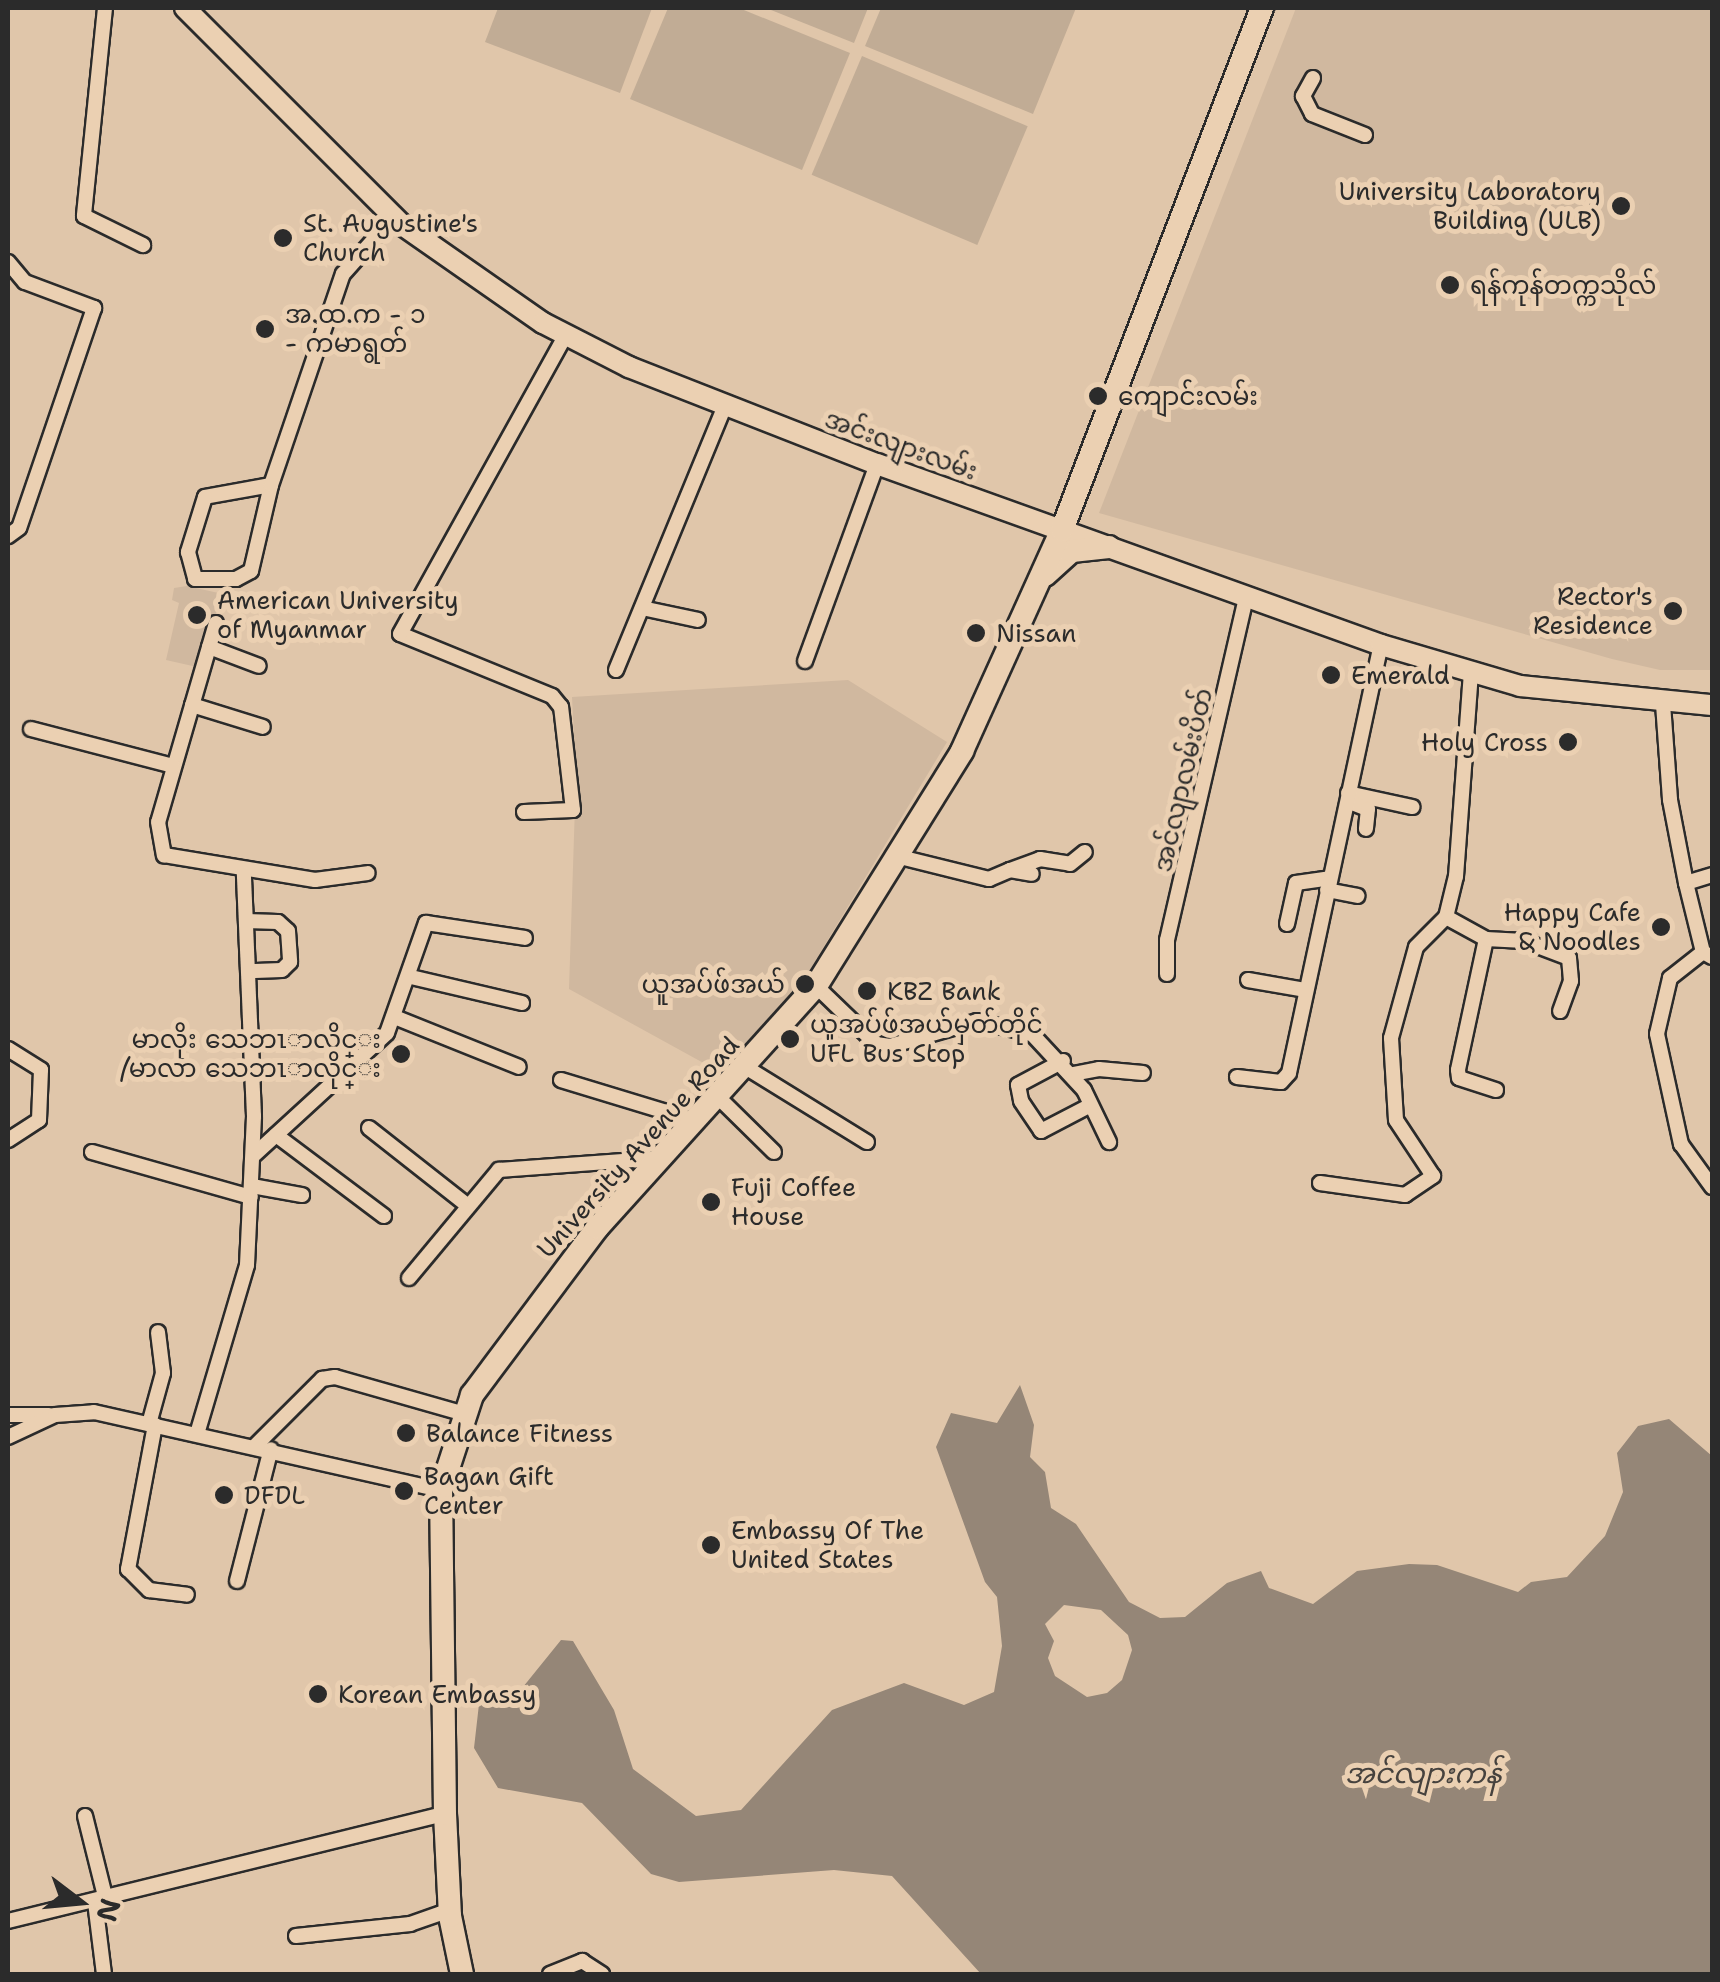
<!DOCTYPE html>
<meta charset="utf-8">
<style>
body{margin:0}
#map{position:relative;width:1720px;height:1982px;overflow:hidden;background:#e0c6aa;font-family:"Shantell Sans","Noto Sans Myanmar",sans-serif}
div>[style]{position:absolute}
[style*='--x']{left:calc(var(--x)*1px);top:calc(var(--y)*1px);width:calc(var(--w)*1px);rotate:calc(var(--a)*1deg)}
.built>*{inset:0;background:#d0b89f}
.green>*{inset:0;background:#c1ac95;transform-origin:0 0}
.water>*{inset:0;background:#958677}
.roads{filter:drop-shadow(2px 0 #2b2b2b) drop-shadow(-2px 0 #2b2b2b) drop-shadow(0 2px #2b2b2b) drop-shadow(0 -2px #2b2b2b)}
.street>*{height:14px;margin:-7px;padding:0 7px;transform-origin:7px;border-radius:7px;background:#ebd0b2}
.secondary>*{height:20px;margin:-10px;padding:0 10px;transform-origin:10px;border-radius:10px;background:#ebd0b2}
.primary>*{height:22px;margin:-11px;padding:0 11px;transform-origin:11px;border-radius:11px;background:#ebd0b2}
.dots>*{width:28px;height:28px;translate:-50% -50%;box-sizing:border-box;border:5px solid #ebd0b2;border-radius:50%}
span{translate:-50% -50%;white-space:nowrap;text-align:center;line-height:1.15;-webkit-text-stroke:10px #ebd0b2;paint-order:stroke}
.poi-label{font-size:25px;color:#2b2b2b}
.right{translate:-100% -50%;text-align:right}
.left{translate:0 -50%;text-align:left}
.street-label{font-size:25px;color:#2b2b2b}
.water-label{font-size:28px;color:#46423e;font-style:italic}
.frame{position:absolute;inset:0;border:10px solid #2b2b2b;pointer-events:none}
.north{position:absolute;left:30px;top:1852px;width:100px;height:100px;-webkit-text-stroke:8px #ebd0b2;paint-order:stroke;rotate:106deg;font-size:28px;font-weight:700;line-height:40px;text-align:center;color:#2b2b2b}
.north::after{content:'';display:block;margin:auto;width:35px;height:45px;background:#2b2b2b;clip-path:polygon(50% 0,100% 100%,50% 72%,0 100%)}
</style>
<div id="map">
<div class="built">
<i style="clip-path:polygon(1296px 8px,1712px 8px,1712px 670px,1660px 670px,1612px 659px,1099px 513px)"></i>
<i style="clip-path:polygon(187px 586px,223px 594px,197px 667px,166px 660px,179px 603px,172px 600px,174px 588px)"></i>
<i style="clip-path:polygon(848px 680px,947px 742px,797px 991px,718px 1071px,569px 989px,576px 775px,572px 697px)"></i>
</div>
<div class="green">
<i style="clip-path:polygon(498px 8px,652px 8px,620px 93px,485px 42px)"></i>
<i style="clip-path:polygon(668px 8px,739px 8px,850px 53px,802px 170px,630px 99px)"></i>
<i style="clip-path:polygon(766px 8px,868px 8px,854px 43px)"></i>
<i style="clip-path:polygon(881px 8px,1076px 8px,1033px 114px,865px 46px)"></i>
<i style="left:862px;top:56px;width:180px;height:129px;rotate:23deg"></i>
</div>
<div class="water">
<i style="clip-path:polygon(evenodd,1020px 1385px,1034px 1425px,1030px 1457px,1045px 1472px,1051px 1508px,1076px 1524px,1129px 1602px,1160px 1618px,1185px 1617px,1227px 1583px,1261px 1571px,1269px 1588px,1313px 1604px,1357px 1571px,1409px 1564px,1437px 1565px,1518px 1592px,1531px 1582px,1567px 1577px,1605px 1536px,1623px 1492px,1617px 1453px,1638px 1426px,1669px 1419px,1712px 1456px,1712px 1974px,981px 1974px,892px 1876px,834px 1870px,679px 1882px,651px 1874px,582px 1803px,498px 1788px,474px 1748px,479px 1704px,523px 1687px,561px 1640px,573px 1641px,614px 1710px,633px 1769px,696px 1816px,741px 1810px,832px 1710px,904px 1683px,964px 1705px,994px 1692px,1002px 1646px,997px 1597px,985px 1582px,936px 1447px,951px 1413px,997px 1423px,1020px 1385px,1064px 1605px,1101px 1610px,1128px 1635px,1132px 1650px,1122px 1680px,1107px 1693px,1087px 1697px,1055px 1676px,1048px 1658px,1054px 1641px,1045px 1624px,1064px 1605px)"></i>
</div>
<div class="roads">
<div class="street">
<i style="--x:105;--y:8;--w:209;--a:95.8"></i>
<i style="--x:84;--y:216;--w:66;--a:26.2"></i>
<i style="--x:1313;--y:78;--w:21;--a:119"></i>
<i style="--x:1303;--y:96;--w:20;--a:63"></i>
<i style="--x:1312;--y:114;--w:57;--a:21.6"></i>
<i style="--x:8;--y:262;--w:26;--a:50"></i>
<i style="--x:25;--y:282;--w:74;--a:20.6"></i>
<i style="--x:94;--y:308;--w:232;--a:108.8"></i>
<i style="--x:19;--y:528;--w:14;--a:144"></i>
<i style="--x:271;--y:485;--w:67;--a:169.7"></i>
<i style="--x:205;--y:497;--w:58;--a:107.2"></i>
<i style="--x:188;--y:552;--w:28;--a:75"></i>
<i style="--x:195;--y:579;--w:41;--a:0"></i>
<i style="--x:236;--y:579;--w:17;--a:-28"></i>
<i style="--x:251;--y:571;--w:88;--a:-76.9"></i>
<i style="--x:271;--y:485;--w:223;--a:-71.2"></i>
<i style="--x:343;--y:274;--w:76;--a:-48.2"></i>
<i style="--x:642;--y:608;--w:57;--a:12.1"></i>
<i style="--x:216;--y:623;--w:207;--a:106.2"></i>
<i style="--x:158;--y:822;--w:34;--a:80"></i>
<i style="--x:164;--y:855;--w:153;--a:9.4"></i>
<i style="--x:315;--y:880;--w:53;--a:-7.5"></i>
<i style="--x:209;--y:647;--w:53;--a:20.8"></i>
<i style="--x:805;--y:661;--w:210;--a:-69.9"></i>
<i style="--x:616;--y:670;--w:287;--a:-67.6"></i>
<i style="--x:1471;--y:672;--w:205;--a:94.2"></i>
<i style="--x:1456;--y:876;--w:42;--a:103.7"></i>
<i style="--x:1446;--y:917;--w:46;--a:28.8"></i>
<i style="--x:1486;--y:939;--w:134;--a:102.1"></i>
<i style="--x:1458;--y:1070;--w:8;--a:83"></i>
<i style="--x:1459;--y:1078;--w:39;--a:18"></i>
<i style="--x:1663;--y:704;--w:96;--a:85.8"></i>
<i style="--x:1670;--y:800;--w:85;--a:79.1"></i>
<i style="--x:1686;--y:883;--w:71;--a:76.2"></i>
<i style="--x:1703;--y:952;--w:10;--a:29"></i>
<i style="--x:192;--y:705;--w:74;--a:17.2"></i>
<i style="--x:31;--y:729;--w:147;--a:14.6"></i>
<i style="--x:1348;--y:793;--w:66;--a:12.3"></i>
<i style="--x:1352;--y:803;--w:17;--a:21"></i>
<i style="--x:1368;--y:809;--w:20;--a:96"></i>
<i style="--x:524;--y:812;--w:49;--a:-2.3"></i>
<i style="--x:573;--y:810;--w:104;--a:-96.6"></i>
<i style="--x:561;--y:707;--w:14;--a:-129"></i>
<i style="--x:552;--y:696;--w:164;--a:-157.8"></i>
<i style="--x:400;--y:634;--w:342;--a:-61"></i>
<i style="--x:900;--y:857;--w:92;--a:13.9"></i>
<i style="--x:989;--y:879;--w:23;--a:-23"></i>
<i style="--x:1010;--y:870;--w:22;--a:10"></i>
<i style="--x:1010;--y:870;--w:32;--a:-20"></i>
<i style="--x:1040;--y:859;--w:30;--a:9"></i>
<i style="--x:1070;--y:864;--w:19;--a:-39"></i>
<i style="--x:1686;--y:883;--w:27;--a:-17"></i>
<i style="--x:1327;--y:890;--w:31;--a:11"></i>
<i style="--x:246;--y:921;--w:32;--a:2"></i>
<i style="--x:278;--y:922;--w:13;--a:42"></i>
<i style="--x:288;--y:931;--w:31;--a:86"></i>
<i style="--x:290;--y:962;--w:11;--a:135"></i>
<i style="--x:282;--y:970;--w:34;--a:178"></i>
<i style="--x:1287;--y:924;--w:42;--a:-77.6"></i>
<i style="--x:1296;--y:883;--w:34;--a:-8"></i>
<i style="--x:1486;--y:939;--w:38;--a:3"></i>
<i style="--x:1524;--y:941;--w:48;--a:20.7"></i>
<i style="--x:1569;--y:958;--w:23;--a:85"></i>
<i style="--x:1571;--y:981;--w:32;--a:110"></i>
<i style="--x:1703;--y:952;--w:42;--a:141.8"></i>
<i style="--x:1670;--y:978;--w:57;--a:103.1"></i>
<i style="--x:1657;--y:1034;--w:113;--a:77.7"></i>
<i style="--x:1681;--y:1144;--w:53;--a:54.2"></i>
<i style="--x:1167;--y:974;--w:34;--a:-90"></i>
<i style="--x:1167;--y:940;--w:352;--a:-77"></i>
<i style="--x:411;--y:977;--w:114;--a:13.2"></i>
<i style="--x:1248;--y:980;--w:59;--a:9.8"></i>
<i style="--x:816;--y:986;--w:83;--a:44"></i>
<i style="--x:876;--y:1044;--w:14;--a:8"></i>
<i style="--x:890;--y:1046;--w:91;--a:-16"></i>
<i style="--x:977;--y:1021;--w:57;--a:13.3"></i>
<i style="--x:1032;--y:1034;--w:76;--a:47.1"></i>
<i style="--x:1084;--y:1090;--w:58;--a:64.3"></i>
<i style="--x:397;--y:1018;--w:131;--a:21.9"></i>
<i style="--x:8;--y:1049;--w:39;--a:32"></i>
<i style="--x:41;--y:1070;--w:50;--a:92.3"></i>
<i style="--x:39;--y:1120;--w:37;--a:147"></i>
<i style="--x:1063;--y:1061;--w:51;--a:151.9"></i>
<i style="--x:1018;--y:1085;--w:16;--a:79"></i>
<i style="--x:1021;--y:1101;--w:36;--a:56"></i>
<i style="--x:1041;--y:1131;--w:56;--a:-27.5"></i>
<i style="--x:747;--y:1068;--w:141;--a:31.7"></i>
<i style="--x:1073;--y:1074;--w:26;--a:-11"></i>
<i style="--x:1099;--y:1069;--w:44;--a:5.2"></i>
<i style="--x:1237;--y:1077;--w:44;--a:6.5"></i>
<i style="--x:1281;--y:1082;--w:12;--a:-48"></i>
<i style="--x:1289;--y:1073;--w:438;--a:-77.9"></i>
<i style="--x:561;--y:1080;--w:141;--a:16.9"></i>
<i style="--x:719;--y:1098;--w:77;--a:44.5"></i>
<i style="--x:369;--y:1128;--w:125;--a:38.2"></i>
<i style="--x:276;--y:1135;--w:135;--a:36.9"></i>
<i style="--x:92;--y:1152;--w:165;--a:15.8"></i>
<i style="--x:254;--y:1155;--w:180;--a:-42.5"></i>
<i style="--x:387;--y:1033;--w:117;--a:-70.5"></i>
<i style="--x:426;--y:923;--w:100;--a:8.6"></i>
<i style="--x:1320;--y:1183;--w:86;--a:8"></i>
<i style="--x:1405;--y:1195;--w:34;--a:-34"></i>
<i style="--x:1433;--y:1176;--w:67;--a:-123.5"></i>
<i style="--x:1396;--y:1120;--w:82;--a:-93.5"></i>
<i style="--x:1391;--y:1038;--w:94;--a:-74.6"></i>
<i style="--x:1416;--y:947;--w:42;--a:-45"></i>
<i style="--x:252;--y:1186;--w:51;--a:10.2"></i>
<i style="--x:409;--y:1278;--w:141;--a:-50.2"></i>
<i style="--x:499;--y:1170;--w:162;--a:-4.2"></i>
<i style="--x:8;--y:1415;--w:41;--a:0"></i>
<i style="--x:149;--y:1424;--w:53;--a:-74.6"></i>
<i style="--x:163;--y:1373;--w:41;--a:-97"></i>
<i style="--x:155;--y:1425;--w:147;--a:100.6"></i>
<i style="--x:128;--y:1569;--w:30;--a:45"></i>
<i style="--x:149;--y:1590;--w:38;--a:7"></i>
<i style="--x:197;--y:1434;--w:176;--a:-73.5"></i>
<i style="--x:247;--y:1265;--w:149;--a:-87.3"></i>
<i style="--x:254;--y:1116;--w:243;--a:-92.4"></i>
<i style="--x:8;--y:1437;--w:52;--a:-25.1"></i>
<i style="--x:55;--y:1415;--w:39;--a:-4"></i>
<i style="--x:94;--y:1412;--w:356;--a:12.7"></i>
<i style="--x:255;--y:1446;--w:95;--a:-45"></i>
<i style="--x:322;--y:1379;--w:13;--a:-9"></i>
<i style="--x:335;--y:1377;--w:135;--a:15.9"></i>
<i style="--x:237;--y:1581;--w:136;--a:-75.6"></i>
<i style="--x:85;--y:1816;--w:87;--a:76"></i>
<i style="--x:95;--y:1902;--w:73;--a:82.9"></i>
<i style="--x:8;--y:1921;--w:450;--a:-13.8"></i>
<i style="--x:296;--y:1936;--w:115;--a:-6"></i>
<i style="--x:410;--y:1924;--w:42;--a:-19.3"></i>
<i style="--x:550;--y:1974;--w:35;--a:-22"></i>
<i style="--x:582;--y:1961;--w:24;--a:33"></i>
</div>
<div class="secondary">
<i style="--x:185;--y:8;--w:305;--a:45"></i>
<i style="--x:401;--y:224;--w:173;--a:34.9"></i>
<i style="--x:543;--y:323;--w:97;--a:27.1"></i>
<i style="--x:629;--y:367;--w:266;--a:21.4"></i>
<i style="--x:877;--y:464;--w:536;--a:19.75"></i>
<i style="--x:1381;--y:645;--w:145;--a:16.4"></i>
<i style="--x:1520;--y:686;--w:193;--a:5.7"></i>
</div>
<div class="primary">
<i style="--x:1045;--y:575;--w:36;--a:-42"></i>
<i style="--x:1072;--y:551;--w:37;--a:-6"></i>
<i style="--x:462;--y:1974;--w:59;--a:-101.7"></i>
<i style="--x:450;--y:1916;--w:102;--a:-92.8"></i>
<i style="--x:445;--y:1814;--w:324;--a:-90.7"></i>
<i style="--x:441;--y:1490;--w:100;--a:-71.9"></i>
<i style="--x:472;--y:1395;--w:209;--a:-53.2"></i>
<i style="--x:597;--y:1228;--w:326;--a:-47.9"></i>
<i style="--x:816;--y:986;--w:277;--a:-58.1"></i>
<i style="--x:962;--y:751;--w:243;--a:-65.7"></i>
<i style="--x:1062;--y:530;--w:559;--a:-69.04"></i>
</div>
</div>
<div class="dots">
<i style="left:1621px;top:206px;background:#2b2b2b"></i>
<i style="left:283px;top:238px;background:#2b2b2b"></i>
<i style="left:1450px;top:285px;background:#2b2b2b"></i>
<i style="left:265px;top:329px;background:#2b2b2b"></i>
<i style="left:1098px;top:396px;background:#2b2b2b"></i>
<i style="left:1673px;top:611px;background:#2b2b2b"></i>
<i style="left:197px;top:615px;background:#2b2b2b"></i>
<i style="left:976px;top:633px;background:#2b2b2b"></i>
<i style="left:1331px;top:675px;background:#2b2b2b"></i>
<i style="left:1568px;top:742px;background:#2b2b2b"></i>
<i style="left:1661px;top:927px;background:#2b2b2b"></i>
<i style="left:805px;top:984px;background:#2b2b2b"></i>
<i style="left:867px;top:991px;background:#2b2b2b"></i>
<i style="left:790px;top:1039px;background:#2b2b2b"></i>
<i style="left:401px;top:1054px;background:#2b2b2b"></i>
<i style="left:711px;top:1202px;background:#2b2b2b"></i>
<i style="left:406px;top:1433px;background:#2b2b2b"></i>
<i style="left:404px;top:1491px;background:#2b2b2b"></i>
<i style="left:224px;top:1495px;background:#2b2b2b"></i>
<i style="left:711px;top:1545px;background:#2b2b2b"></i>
<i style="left:318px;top:1694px;background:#2b2b2b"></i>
</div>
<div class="poi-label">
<span class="right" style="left:1601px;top:206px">University Laboratory<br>Building (ULB)</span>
<span class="left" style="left:303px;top:238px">St. Augustine's<br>Church</span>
<span class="left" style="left:1470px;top:285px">ရန်ကုန်တက္ကသိုလ်</span>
<span class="left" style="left:285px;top:329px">အ.ထ.က - ၁<br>- ကမာရွတ်</span>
<span class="left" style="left:1118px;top:396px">ကျောင်းလမ်း</span>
<span class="right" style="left:1653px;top:611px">Rector's<br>Residence</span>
<span class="left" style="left:217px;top:615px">American University<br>of Myanmar</span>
<span class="left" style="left:996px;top:633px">Nissan</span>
<span class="left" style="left:1351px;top:675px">Emerald</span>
<span class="right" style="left:1548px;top:742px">Holy Cross</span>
<span class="right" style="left:1641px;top:927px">Happy Cafe<br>&amp; Noodles</span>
<span class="right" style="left:785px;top:984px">ယူအပ်ဖ်အယ်</span>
<span class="left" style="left:887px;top:991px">KBZ Bank</span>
<span class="left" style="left:810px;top:1039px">ယူအပ်ဖ်အယ်မှတ်တိုင်<br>UFL Bus Stop</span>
<span class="right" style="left:381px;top:1054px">မာလိုး သေဘၤာလိုင္း<br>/မာလာ သေဘၤာလိုင္း</span>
<span class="left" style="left:731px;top:1202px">Fuji Coffee<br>House</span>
<span class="left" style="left:426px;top:1433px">Balance Fitness</span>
<span class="left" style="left:424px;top:1491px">Bagan Gift<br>Center</span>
<span class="left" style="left:244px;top:1495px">DFDL</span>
<span class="left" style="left:731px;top:1545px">Embassy Of The<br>United States</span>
<span class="left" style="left:338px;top:1694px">Korean Embassy</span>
</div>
<div class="street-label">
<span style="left:901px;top:445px;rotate:20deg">အင်းလျားလမ်း</span>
<span style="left:1183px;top:780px;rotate:-77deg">အင်လျာလမ်းပိတ်</span>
<span style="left:638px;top:1147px;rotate:-48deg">University Avenue Road</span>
</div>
<div class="water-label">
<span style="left:1423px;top:1773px">အင်လျားကန်</span>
</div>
<div class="frame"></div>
<div class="north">N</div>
</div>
